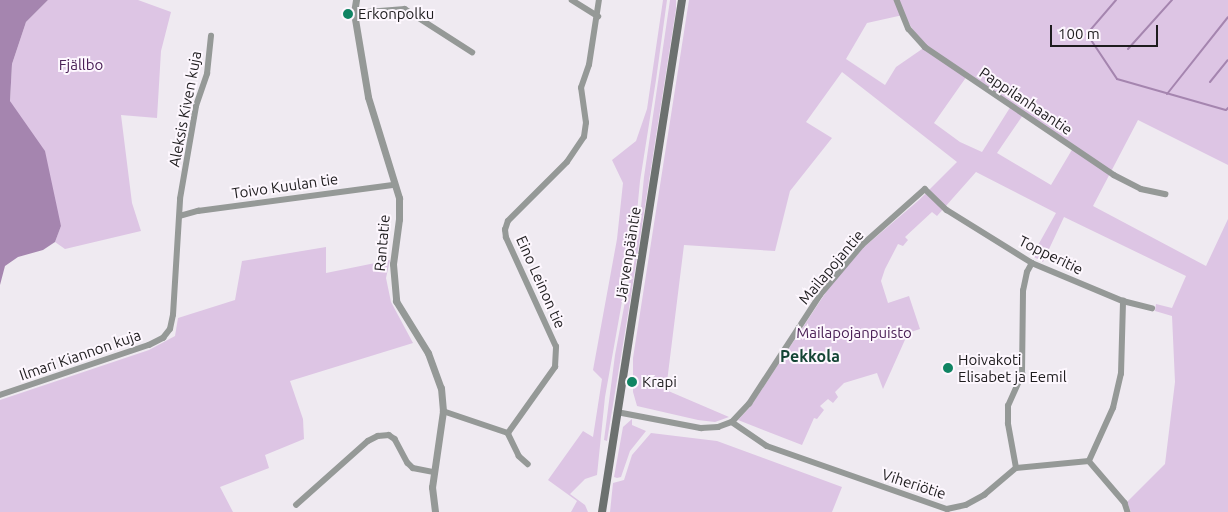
<!DOCTYPE html>
<meta charset="utf-8">
<style>
body{margin:0}
#map{position:relative;width:1228px;height:512px;overflow:hidden;background:#efeaf1;font-family:Ubuntu,sans-serif}
div>[style]{position:absolute}
[style*='--x']{left:calc(var(--x)*1px);top:calc(var(--y)*1px);width:calc(var(--w)*1px);rotate:calc(var(--a)*1deg)}
.green>*{inset:0;background:#ddc5e4}
.water>*{inset:0;background:#a585af}
.stream>*{height:2px;margin:-1px;padding:0 1px;transform-origin:1px;border-radius:1px;background:#a585af}
.minor>*{height:5.5px;margin:-2.75px;padding:0 2.75px;transform-origin:2.75px;border-radius:2.75px;background:#959997}
.tertiary>*{height:7px;margin:-3.5px;padding:0 3.5px;transform-origin:3.5px;border-radius:3.5px;background:#959997}
.secondary>*{height:8px;margin:-4px;padding:0 4px;transform-origin:4px;border-radius:4px;background:#6c716f}
.dots>*{width:14px;height:14px;translate:-50% -50%;box-sizing:border-box;border:2px solid #fdf7fe;border-radius:50%}
span{translate:-50% -50%;white-space:nowrap;text-align:center;line-height:1.15;-webkit-text-stroke:4px #fdf7fe;paint-order:stroke}
.poi-label{font-size:15px;color:#1e1c1e}
.left{translate:0 -50%;text-align:left}
.park-label{font-size:15px;color:#4b2157}
.street-label{font-size:15px;color:#1e1c1e}
.neighbourhood-label{font-size:16px;color:#144535;font-weight:700}
.scale{position:absolute;left:1050px;top:25px;width:108px;height:22px;box-sizing:border-box;border:2px solid #1e1c1e;border-top:0;padding-left:6px;font-size:15px;line-height:18px;white-space:nowrap;color:#1e1c1e;-webkit-text-stroke:4px #fdf7fe;paint-order:stroke}
</style>
<div id="map">
<div class="green">
<i style="clip-path:polygon(48px 0,138px 0,171px 12px,161px 51px,157px 118px,121px 115px,132px 203px,141px 231px,65px 249px,55px 242px,61px 226px,10px 101px,12px 64px,26px 22px)"></i>
<i style="clip-path:polygon(663px 0,667px 0,656px 80px,640px 181px,636px 223px,605px 397px,597px 475px,585px 479px,570px 494px,585px 505px,588px 512px,571px 512px,577px 501px,548px 480px,583px 431px,593px 437px,602px 379px,593px 370px,617px 239px,623px 183px,612px 160px,636px 141px,647px 109px)"></i>
<i style="clip-path:polygon(670px 0,676px 0,676px 9px,629px 308px,607px 441px,604px 440px,615px 355px,639px 227px,644px 177px)"></i>
<i style="clip-path:polygon(evenodd,689px 0,1228px 0,1228px 165px,1138px 120px,1093px 206px,1206px 266px,1228px 219px,1228px 512px,1131px 512px,1127px 502px,1165px 464px,1175px 382px,1172px 316px,1155px 311px,1156px 304px,1172px 308px,1186px 276px,1064px 217px,1043px 262px,1032px 256px,1056px 213px,976px 172px,937px 216px,932px 212px,905px 237px,908px 240px,903px 246px,898px 244px,885px 269px,881px 281px,888px 303px,909px 296px,920px 329px,908px 333px,883px 389px,877px 373px,844px 383px,835px 392px,838px 397px,833px 403px,828px 399px,820px 406px,824px 410px,817px 419px,814px 418px,802px 445px,738px 420px,751px 406px,832px 283px,863px 248px,919px 200px,957px 162px,842px 72px,806px 122px,832px 138px,790px 191px,775px 251px,684px 245px,666px 390px,729px 417px,715px 422px,698px 420px,637px 406px,633px 392px,633px 358px,689px 0,903px 15px,925px 47px,896px 67px,885px 85px,846px 59px,867px 23px,903px 15px,689px 0,967px 76px,1011px 106px,982px 152px,960px 142px,934px 123px,967px 76px,689px 0,1023px 115px,1073px 148px,1051px 185px,997px 153px,1023px 115px)"></i>
<i style="clip-path:polygon(326px 247px,326px 273px,390px 260px,386px 278px,391px 302px,413px 343px,290px 381px,303px 419px,304px 439px,265px 455px,269px 468px,220px 487px,233px 512px,0 512px,0 400px,149px 350px,175px 336px,178px 318px,235px 300px,242px 261px)"></i>
<i style="clip-path:polygon(632px 419px,632px 425px,646px 431px,630px 451px,621px 477px,617px 478px,614px 477px,623px 427px)"></i>
<i style="clip-path:polygon(651px 433px,717px 441px,842px 487px,832px 512px,610px 512px,613px 483px,624px 480px,632px 455px)"></i>
</div>
<div class="water">
<i style="clip-path:polygon(0 0,48px 0,26px 22px,12px 64px,10px 101px,45px 151px,61px 226px,55px 242px,43px 250px,18px 257px,5px 266px,0 285px)"></i>
</div>
<div class="stream">
<i style="--x:1116;--y:0;--w:45;--a:130.5"></i>
<i style="--x:1087;--y:34;--w:54;--a:56.3"></i>
<i style="--x:1117;--y:79;--w:113;--a:15.9"></i>
<i style="--x:1226;--y:110;--w:3;--a:-45"></i>
<i style="--x:1128;--y:49;--w:66;--a:-48.1"></i>
<i style="--x:1210;--y:82;--w:28;--a:-51"></i>
<i style="--x:1167;--y:94;--w:98;--a:-51.6"></i>
</div>
<div class="minor">
<i style="--x:572;--y:0;--w:31;--a:32"></i>
<i style="--x:897;--y:0;--w:31;--a:68"></i>
<i style="--x:909;--y:29;--w:24;--a:48"></i>
<i style="--x:925;--y:47;--w:228;--a:34.1"></i>
<i style="--x:1114;--y:175;--w:30;--a:27"></i>
<i style="--x:1141;--y:189;--w:25;--a:12"></i>
<i style="--x:354;--y:13;--w:51;--a:-4.5"></i>
<i style="--x:405;--y:9;--w:80;--a:32.7"></i>
<i style="--x:180;--y:216;--w:19;--a:-16"></i>
<i style="--x:198;--y:211;--w:198;--a:-7.6"></i>
<i style="--x:0;--y:395;--w:157;--a:-18.6"></i>
<i style="--x:149;--y:345;--w:16;--a:-27"></i>
<i style="--x:163;--y:338;--w:11;--a:-52"></i>
<i style="--x:170;--y:329;--w:14;--a:-78"></i>
<i style="--x:173;--y:315;--w:116;--a:-86.5"></i>
<i style="--x:180;--y:199;--w:94;--a:-80.2"></i>
<i style="--x:196;--y:106;--w:34;--a:-71"></i>
<i style="--x:207;--y:74;--w:38;--a:-84"></i>
<i style="--x:443;--y:411;--w:69;--a:18.7"></i>
<i style="--x:508;--y:433;--w:81;--a:-54.5"></i>
<i style="--x:555;--y:367;--w:20;--a:-87"></i>
<i style="--x:556;--y:347;--w:120;--a:-114.6"></i>
<i style="--x:506;--y:238;--w:8;--a:-97"></i>
<i style="--x:505;--y:230;--w:9;--a:-72"></i>
<i style="--x:508;--y:221;--w:83;--a:-45"></i>
<i style="--x:567;--y:162;--w:30;--a:-56"></i>
<i style="--x:584;--y:137;--w:14;--a:-82"></i>
<i style="--x:586;--y:123;--w:35;--a:-98"></i>
<i style="--x:581;--y:88;--w:24;--a:-71"></i>
<i style="--x:589;--y:65;--w:66;--a:-81.3"></i>
<i style="--x:617;--y:412;--w:86;--a:10.8"></i>
<i style="--x:701;--y:428;--w:17;--a:-3"></i>
<i style="--x:718;--y:427;--w:15;--a:-20"></i>
<i style="--x:732;--y:422;--w:25;--a:-47"></i>
<i style="--x:749;--y:404;--w:130;--a:-56.9"></i>
<i style="--x:820;--y:295;--w:65;--a:-50"></i>
<i style="--x:862;--y:245;--w:84;--a:-41.6"></i>
<i style="--x:925;--y:189;--w:30;--a:44"></i>
<i style="--x:947;--y:210;--w:100;--a:31.9"></i>
<i style="--x:1032;--y:263;--w:99;--a:22.7"></i>
<i style="--x:1123;--y:301;--w:30;--a:14"></i>
<i style="--x:732;--y:422;--w:42;--a:34.4"></i>
<i style="--x:767;--y:446;--w:191;--a:19.3"></i>
<i style="--x:947;--y:509;--w:19;--a:-12"></i>
<i style="--x:966;--y:505;--w:21;--a:-29"></i>
<i style="--x:984;--y:495;--w:42;--a:-40.2"></i>
<i style="--x:1016;--y:468;--w:73;--a:-5.5"></i>
<i style="--x:508;--y:433;--w:25;--a:64"></i>
<i style="--x:519;--y:456;--w:12;--a:42"></i>
<i style="--x:1089;--y:461;--w:58;--a:-65.6"></i>
<i style="--x:1113;--y:408;--w:35;--a:-77"></i>
<i style="--x:1121;--y:374;--w:73;--a:-88.4"></i>
<i style="--x:1089;--y:461;--w:55;--a:49.4"></i>
<i style="--x:1125;--y:503;--w:9;--a:72"></i>
<i style="--x:1016;--y:468;--w:45;--a:-100.3"></i>
<i style="--x:1008;--y:424;--w:18;--a:-90"></i>
<i style="--x:1008;--y:406;--w:35;--a:-66"></i>
<i style="--x:1022;--y:374;--w:83;--a:-89.3"></i>
<i style="--x:1023;--y:291;--w:19;--a:-78"></i>
<i style="--x:1027;--y:272;--w:10;--a:-61"></i>
<i style="--x:296;--y:505;--w:96;--a:-41.6"></i>
<i style="--x:368;--y:441;--w:11;--a:-27"></i>
<i style="--x:378;--y:436;--w:11;--a:-5"></i>
<i style="--x:389;--y:435;--w:7;--a:34"></i>
<i style="--x:395;--y:439;--w:27;--a:62"></i>
<i style="--x:408;--y:463;--w:7;--a:45"></i>
<i style="--x:413;--y:468;--w:21;--a:11"></i>
</div>
<div class="tertiary">
<i style="--x:356;--y:0;--w:13;--a:99"></i>
<i style="--x:354;--y:13;--w:85;--a:80.5"></i>
<i style="--x:368;--y:97;--w:106;--a:72.9"></i>
<i style="--x:399;--y:198;--w:21;--a:90"></i>
<i style="--x:399;--y:219;--w:45;--a:97.6"></i>
<i style="--x:393;--y:264;--w:37;--a:85"></i>
<i style="--x:396;--y:301;--w:61;--a:58.4"></i>
<i style="--x:428;--y:353;--w:37;--a:70"></i>
<i style="--x:441;--y:388;--w:23;--a:85"></i>
<i style="--x:443;--y:411;--w:77;--a:98.2"></i>
<i style="--x:432;--y:487;--w:25;--a:83"></i>
</div>
<div class="secondary">
<i style="--x:602;--y:512;--w:518;--a:-81.12"></i>
</div>
<div class="dots">
<i style="left:348px;top:14px;background:#108463"></i>
<i style="left:948px;top:368px;background:#108463"></i>
<i style="left:632px;top:382px;background:#108463"></i>
</div>
<div class="poi-label">
<span class="left" style="left:358px;top:14px">Erkonpolku</span>
<span class="left" style="left:958px;top:368px">Hoivakoti<br>Elisabet ja Eemil</span>
<span class="left" style="left:642px;top:382px">Krapi</span>
</div>
<div class="park-label">
<span style="left:81px;top:65px">Fjällbo</span>
<span style="left:854px;top:333px">Mailapojanpuisto</span>
</div>
<div class="street-label">
<span style="left:1026px;top:101px;rotate:34deg">Pappilanhaantie</span>
<span style="left:185px;top:109px;rotate:-79deg">Aleksis Kiven kuja</span>
<span style="left:285px;top:186px;rotate:-8deg">Toivo Kuulan tie</span>
<span style="left:382px;top:243px;rotate:-85deg">Rantatie</span>
<span style="left:628px;top:254px;rotate:-81deg">Järvenpääntie</span>
<span style="left:1051px;top:255px;rotate:26deg">Topperitie</span>
<span style="left:831px;top:267px;rotate:-50deg">Mailapojantie</span>
<span style="left:541px;top:282px;rotate:66deg">Eino Leinon tie</span>
<span style="left:80px;top:355px;rotate:-19deg">Ilmari Kiannon kuja</span>
<span style="left:914px;top:484px;rotate:18deg">Viheriötie</span>
</div>
<div class="neighbourhood-label">
<span style="left:810px;top:356px">Pekkola</span>
</div>
<div class="scale">100 m</div>
</div>
